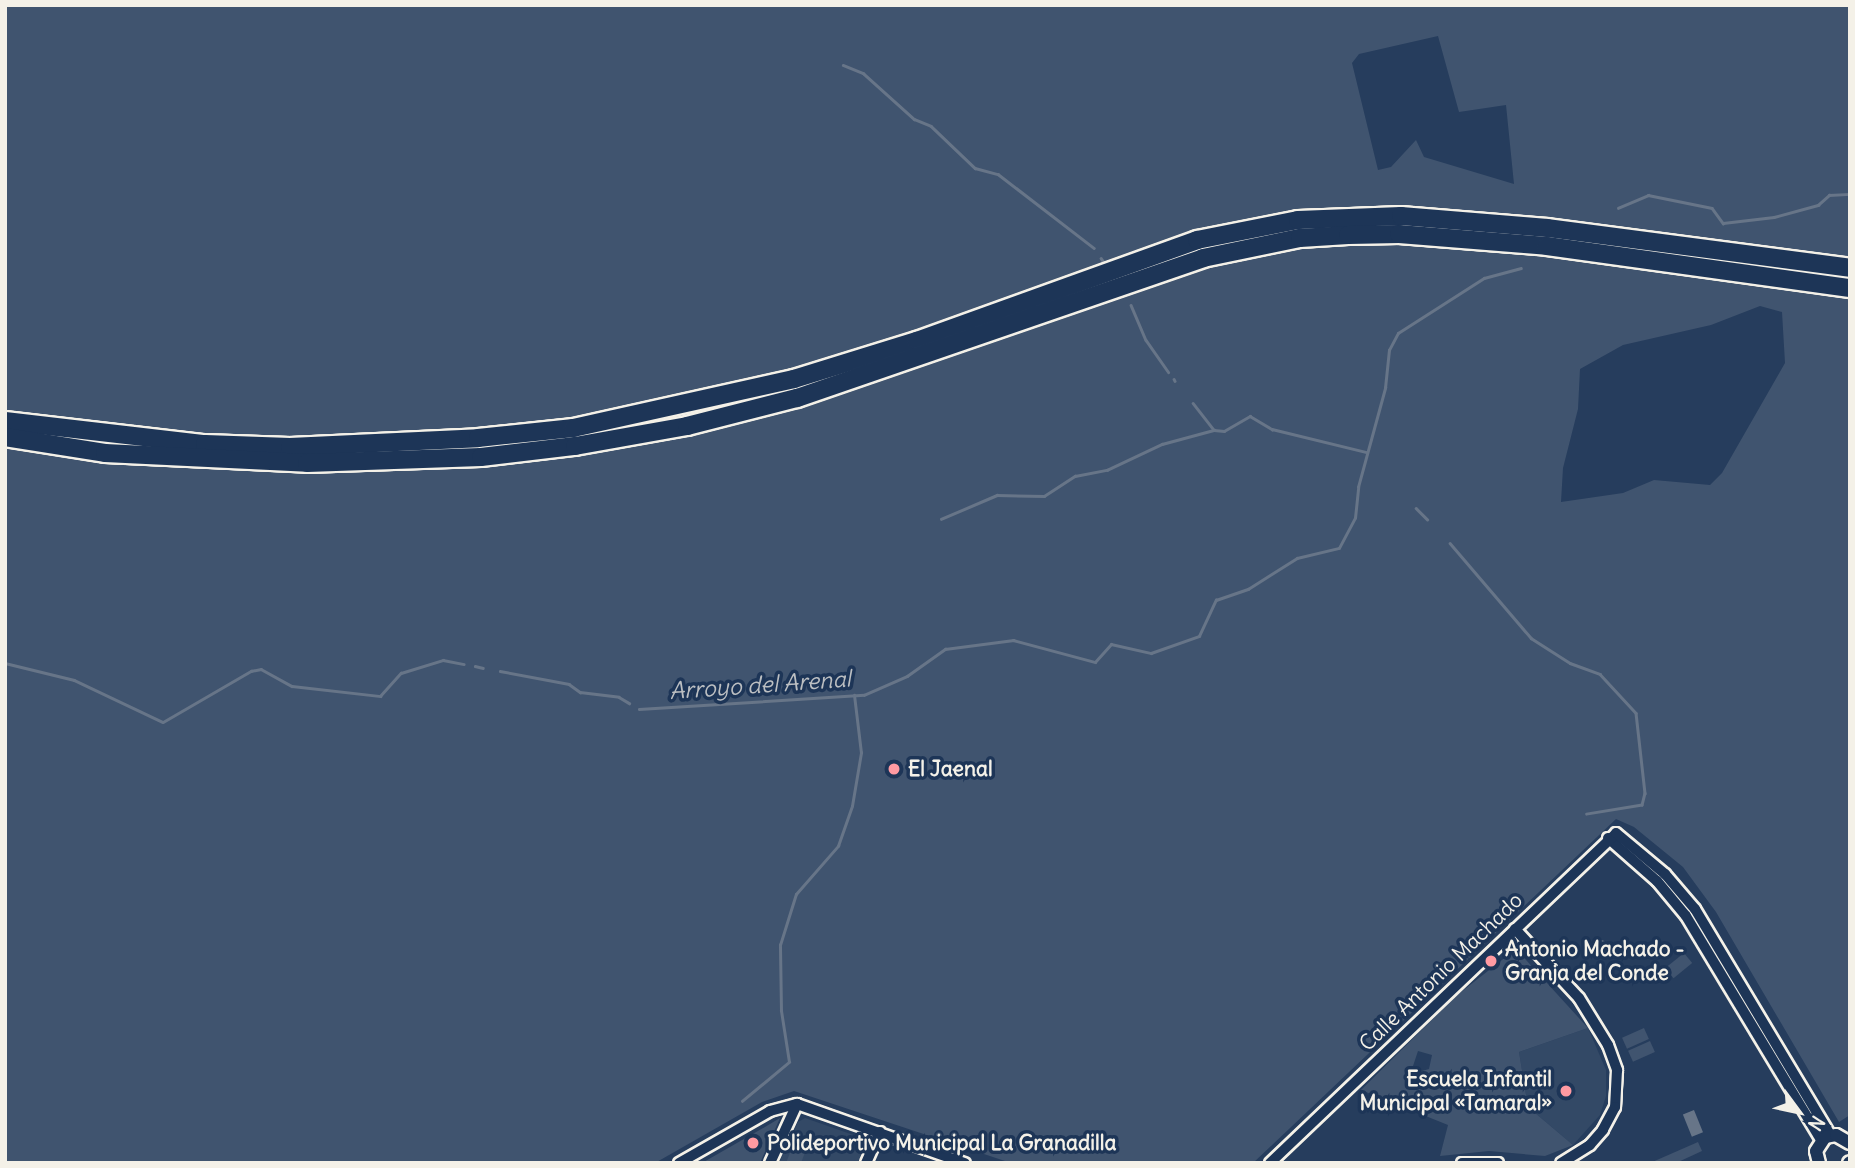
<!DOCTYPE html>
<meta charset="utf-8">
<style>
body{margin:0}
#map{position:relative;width:1855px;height:1168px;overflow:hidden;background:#263d5d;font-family:Delius,sans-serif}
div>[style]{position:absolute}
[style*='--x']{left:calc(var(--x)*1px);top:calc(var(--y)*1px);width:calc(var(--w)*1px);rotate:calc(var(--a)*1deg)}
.built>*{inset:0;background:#334966}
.green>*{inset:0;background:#40546f;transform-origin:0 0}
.water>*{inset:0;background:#677588;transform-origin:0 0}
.stream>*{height:2.5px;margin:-1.25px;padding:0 1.25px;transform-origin:1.25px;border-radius:1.25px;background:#677588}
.roads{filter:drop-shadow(2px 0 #f4f1e8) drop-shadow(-2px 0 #f4f1e8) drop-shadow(0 2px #f4f1e8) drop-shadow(0 -2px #f4f1e8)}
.minor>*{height:10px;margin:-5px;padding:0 5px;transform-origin:5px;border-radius:5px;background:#1d3557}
.tertiary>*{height:12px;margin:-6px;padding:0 6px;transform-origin:6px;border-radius:6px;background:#1d3557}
.motorway>*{height:18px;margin:-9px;padding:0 9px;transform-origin:9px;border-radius:9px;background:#1d3557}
.dots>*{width:19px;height:19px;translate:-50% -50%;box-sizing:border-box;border:4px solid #1d3557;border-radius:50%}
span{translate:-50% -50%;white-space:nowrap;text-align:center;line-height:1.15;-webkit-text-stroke:7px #1d3557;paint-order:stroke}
.poi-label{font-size:21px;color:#f4f1e8;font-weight:700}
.left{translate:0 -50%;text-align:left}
.right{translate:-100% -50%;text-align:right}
.street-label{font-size:21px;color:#f4f1e8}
.water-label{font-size:23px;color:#bcbfc2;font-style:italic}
.frame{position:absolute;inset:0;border:7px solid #f4f1e8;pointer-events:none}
.north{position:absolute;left:1764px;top:1077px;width:70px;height:70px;-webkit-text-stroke:5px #1d3557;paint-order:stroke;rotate:123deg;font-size:19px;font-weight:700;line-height:28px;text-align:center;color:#f4f1e8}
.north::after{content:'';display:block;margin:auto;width:24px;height:32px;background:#f4f1e8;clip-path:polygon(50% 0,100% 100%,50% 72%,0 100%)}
</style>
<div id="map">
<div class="built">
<i style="clip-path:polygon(1588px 1028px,1606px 1070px,1606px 1096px,1600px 1115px,1573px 1145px,1528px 1107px,1519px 1052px)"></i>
<i style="clip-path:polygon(805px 1118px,862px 1138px,866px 1148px,859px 1163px,779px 1163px,798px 1122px)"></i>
</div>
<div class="green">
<i style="clip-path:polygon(evenodd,5px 5px,1850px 5px,1850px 1115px,1839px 1122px,1716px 912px,1683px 867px,1634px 827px,1616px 819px,1253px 1163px,1011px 1163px,794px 1091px,762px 1102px,655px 1163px,5px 1163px,5px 5px,1438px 36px,1459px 112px,1506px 105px,1514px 184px,1424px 157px,1416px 140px,1391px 167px,1378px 170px,1352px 63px,1359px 54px,1438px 36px,5px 5px,1760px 306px,1782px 312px,1785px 363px,1722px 473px,1710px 485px,1654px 480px,1623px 493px,1561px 502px,1563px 468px,1578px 409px,1580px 369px,1623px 345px,1711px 325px,1760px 306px)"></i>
<i style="clip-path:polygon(evenodd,1516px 949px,1588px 1028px,1519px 1052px,1528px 1107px,1573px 1145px,1545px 1156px,1489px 1151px,1440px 1156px,1448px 1125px,1361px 1090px,1456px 996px,1516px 949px,1418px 1051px,1432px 1055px,1429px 1069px,1422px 1071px,1413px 1066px,1418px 1051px)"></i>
<i style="left:1684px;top:953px;width:13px;height:24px;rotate:51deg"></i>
<i style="left:1644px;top:1028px;width:12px;height:24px;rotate:66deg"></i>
<i style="left:1650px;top:1041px;width:12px;height:24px;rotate:66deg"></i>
<i style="clip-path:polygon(780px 1118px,760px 1163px,702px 1163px,765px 1127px)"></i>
<i style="clip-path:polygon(797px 1135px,810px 1139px,801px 1163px,786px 1163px)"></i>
<i style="clip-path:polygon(1698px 1142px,1702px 1151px,1676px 1163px,1650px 1163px)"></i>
</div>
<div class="water">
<i style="left:1596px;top:938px;width:23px;height:13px;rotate:20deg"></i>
<i style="left:1694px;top:1110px;width:24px;height:12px;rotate:68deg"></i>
</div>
<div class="stream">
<i style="--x:843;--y:65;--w:22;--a:22"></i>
<i style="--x:863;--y:73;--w:69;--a:42"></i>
<i style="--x:914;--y:119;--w:18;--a:22"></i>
<i style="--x:931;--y:126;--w:61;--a:43.7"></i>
<i style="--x:975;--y:168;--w:24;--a:15"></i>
<i style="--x:998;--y:174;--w:121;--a:37.6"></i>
<i style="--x:1618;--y:208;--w:33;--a:-23"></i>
<i style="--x:1648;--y:195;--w:65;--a:11.5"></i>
<i style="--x:1712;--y:208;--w:19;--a:54"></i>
<i style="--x:1723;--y:223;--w:51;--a:-6.7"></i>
<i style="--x:1774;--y:217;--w:46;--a:-15.3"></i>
<i style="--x:1818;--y:205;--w:15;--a:-42"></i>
<i style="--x:1829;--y:195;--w:21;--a:-3"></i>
<i style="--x:1101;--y:258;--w:4;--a:56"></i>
<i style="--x:1131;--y:305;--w:38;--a:67"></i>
<i style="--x:1146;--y:340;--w:39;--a:55"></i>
<i style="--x:1174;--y:379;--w:2;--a:63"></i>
<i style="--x:1193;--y:403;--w:34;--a:52"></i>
<i style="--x:1214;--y:430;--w:10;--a:6"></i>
<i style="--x:1224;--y:431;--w:30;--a:-30"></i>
<i style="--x:1250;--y:416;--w:26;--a:31"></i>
<i style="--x:1272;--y:429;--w:97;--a:13.7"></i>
<i style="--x:1416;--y:508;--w:16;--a:45"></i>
<i style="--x:941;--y:519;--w:61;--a:-23.2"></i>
<i style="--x:997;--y:495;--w:47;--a:1.2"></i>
<i style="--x:1044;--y:496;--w:37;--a:-33"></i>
<i style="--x:1075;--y:476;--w:33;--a:-11"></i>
<i style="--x:1107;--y:470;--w:61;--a:-25.3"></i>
<i style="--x:1162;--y:444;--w:54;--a:-15.1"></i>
<i style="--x:1450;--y:543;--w:125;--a:49.5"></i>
<i style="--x:1531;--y:638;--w:46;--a:32.7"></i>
<i style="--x:1570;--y:663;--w:32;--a:20"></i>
<i style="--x:1600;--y:674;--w:53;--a:47.3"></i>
<i style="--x:1636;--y:713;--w:81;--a:83.6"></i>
<i style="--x:1645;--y:793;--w:12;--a:104"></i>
<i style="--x:1642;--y:805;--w:56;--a:170.7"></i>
<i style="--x:5;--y:663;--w:71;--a:13.8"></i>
<i style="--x:74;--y:680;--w:98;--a:25.3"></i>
<i style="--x:163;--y:722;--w:102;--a:-30.1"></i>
<i style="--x:251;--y:671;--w:10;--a:-11"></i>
<i style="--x:261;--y:669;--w:35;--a:29"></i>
<i style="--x:292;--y:686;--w:89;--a:6.5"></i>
<i style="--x:380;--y:696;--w:31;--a:-48"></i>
<i style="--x:401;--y:673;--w:44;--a:-17.2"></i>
<i style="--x:443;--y:660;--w:21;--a:11"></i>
<i style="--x:475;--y:666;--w:8;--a:14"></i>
<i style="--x:500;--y:671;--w:70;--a:10.7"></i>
<i style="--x:569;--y:684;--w:14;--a:36"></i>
<i style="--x:580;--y:692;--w:39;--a:7"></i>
<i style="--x:619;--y:697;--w:12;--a:31"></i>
<i style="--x:639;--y:709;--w:225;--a:-3.6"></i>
<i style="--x:864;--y:695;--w:47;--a:-23.8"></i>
<i style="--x:907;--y:676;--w:47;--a:-35.4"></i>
<i style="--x:945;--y:649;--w:69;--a:-7.5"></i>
<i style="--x:1013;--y:640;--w:85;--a:15"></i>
<i style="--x:1095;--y:662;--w:24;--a:-48"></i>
<i style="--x:1111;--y:644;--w:41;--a:12.7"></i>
<i style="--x:1151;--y:653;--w:51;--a:-19.5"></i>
<i style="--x:1199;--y:636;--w:40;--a:-65"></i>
<i style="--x:1216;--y:600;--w:34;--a:-19"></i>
<i style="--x:1248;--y:589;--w:58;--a:-32.3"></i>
<i style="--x:1297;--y:558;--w:43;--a:-13.4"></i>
<i style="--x:1339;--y:548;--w:34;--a:-62"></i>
<i style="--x:1355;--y:518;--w:31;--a:-84"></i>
<i style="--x:1358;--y:487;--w:103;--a:-74.7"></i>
<i style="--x:1385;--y:388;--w:38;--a:-84"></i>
<i style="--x:1389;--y:350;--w:19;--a:-62"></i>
<i style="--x:1398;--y:333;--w:102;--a:-32.6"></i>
<i style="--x:1484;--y:278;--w:38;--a:-15"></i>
<i style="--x:742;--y:1101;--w:61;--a:-39.7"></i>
<i style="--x:789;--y:1062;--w:52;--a:-98.9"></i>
<i style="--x:781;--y:1011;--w:66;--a:-90.9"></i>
<i style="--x:780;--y:945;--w:53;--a:-72.6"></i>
<i style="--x:796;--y:894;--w:64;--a:-48.8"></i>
<i style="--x:838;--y:846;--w:42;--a:-70.7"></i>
<i style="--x:852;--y:806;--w:54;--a:-80.4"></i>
<i style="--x:861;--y:753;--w:58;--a:-96.9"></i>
</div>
<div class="roads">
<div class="minor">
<i style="--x:1608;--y:838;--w:65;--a:41.3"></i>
<i style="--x:1657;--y:881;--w:45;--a:50.4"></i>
<i style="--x:1686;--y:916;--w:262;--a:58.9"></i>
<i style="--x:1515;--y:929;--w:94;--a:47.2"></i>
<i style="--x:1579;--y:998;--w:55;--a:58.3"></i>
<i style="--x:1608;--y:1045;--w:27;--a:70"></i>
<i style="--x:1617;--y:1070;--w:37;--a:93"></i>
<i style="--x:1615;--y:1107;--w:26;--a:118"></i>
<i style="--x:1603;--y:1130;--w:20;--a:131"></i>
<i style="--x:1590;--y:1145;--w:34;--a:148"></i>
<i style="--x:679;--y:1163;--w:105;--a:-29.7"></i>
<i style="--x:770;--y:1111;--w:28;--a:-15"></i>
<i style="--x:797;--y:1104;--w:178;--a:19.4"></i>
<i style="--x:770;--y:1163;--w:65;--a:-65.4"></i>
<i style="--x:866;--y:1163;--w:34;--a:-66"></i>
<i style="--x:1270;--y:1163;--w:478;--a:-43.6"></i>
<i style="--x:1616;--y:833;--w:64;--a:39.9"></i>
<i style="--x:1665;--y:874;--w:46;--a:49.4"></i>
<i style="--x:1695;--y:909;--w:263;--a:59.1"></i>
<i style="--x:1462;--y:1163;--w:36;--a:0"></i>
</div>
<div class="tertiary">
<i style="--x:1819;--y:1163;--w:12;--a:-104"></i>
<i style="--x:1816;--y:1151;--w:17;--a:-57"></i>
<i style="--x:1825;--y:1137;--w:11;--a:-10"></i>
<i style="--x:1836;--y:1135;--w:16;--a:30"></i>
<i style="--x:1849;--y:1163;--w:1;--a:-45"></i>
</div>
<div class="motorway">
<i style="--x:5;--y:421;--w:201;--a:6.6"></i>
<i style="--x:205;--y:444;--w:85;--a:2"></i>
<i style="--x:290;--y:447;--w:188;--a:-2.7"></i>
<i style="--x:478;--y:438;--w:96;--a:-6"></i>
<i style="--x:573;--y:428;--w:226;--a:-12.5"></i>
<i style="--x:794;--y:379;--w:129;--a:-17.2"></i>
<i style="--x:917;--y:341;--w:298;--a:-19.8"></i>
<i style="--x:1197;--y:240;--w:103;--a:-11.2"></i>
<i style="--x:1298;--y:220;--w:103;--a:-2.2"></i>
<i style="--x:1401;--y:216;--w:147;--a:4.7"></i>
<i style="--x:1548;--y:228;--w:305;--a:7.5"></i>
<i style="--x:5;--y:437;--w:101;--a:9.1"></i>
<i style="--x:105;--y:453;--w:202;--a:2.8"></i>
<i style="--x:307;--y:463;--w:174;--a:-2"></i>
<i style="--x:481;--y:457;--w:95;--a:-6.7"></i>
<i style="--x:575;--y:446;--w:114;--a:-10.1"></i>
<i style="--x:687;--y:426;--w:114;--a:-14.3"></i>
<i style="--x:797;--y:398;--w:429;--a:-19"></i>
<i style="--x:1203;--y:258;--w:99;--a:-11.7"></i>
<i style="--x:1300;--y:238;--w:48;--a:-3.6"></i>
<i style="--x:1348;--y:235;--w:51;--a:-1.1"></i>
<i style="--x:1399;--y:234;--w:148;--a:4.6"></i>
<i style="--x:1547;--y:246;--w:306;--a:7.9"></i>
</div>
</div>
<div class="dots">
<i style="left:894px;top:769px;background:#ff9aa2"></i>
<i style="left:1491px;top:961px;background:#ff9aa2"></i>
<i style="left:1566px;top:1091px;background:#ff9aa2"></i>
<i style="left:753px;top:1143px;background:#ff9aa2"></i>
</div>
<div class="poi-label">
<span class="left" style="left:908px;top:769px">El Jaenal</span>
<span class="left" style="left:1505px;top:961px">Antonio Machado -<br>Granja del Conde</span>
<span class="right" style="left:1552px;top:1091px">Escuela Infantil<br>Municipal «Tamaral»</span>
<span class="left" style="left:767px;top:1143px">Polideportivo Municipal La Granadilla</span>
</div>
<div class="street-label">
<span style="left:1441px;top:972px;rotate:-44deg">Calle Antonio Machado</span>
</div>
<div class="water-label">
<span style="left:760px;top:685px;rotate:-4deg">Arroyo del Arenal</span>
</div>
<div class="frame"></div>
<div class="north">N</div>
</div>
